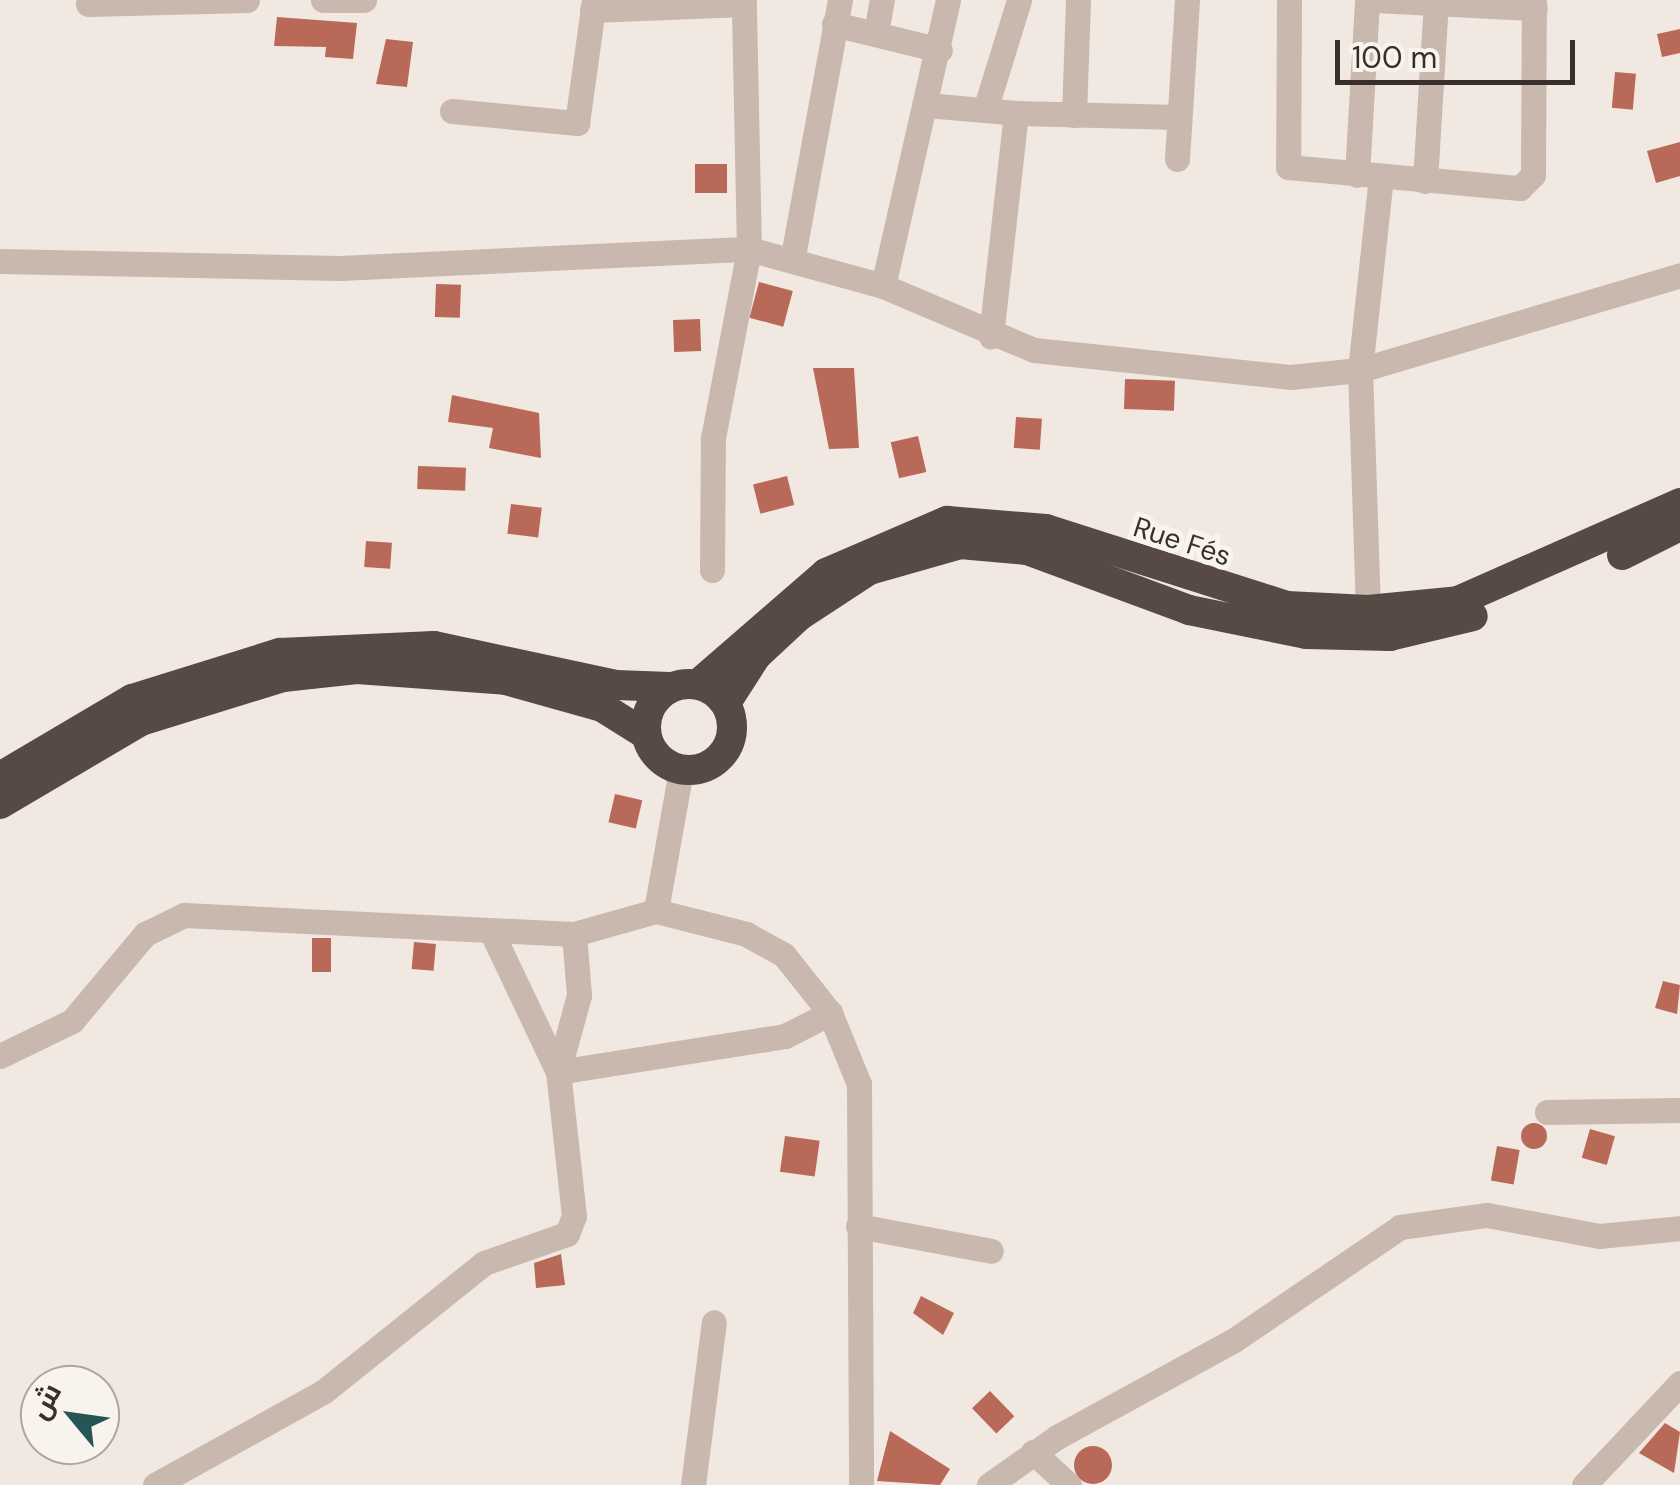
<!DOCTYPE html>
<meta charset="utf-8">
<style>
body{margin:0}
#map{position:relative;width:1680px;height:1485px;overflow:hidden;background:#f1e8e1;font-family:"DM Sans",Cairo,sans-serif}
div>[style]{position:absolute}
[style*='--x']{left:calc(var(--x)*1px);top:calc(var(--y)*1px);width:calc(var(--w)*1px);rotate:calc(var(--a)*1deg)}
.building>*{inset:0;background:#b96957;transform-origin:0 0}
.round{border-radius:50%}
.minor>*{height:25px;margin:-12.5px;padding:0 12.5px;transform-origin:12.5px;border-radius:12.5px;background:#c8b8ae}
.highway>*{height:30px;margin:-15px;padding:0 15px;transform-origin:15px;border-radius:15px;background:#574944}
.highway>.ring{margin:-15px;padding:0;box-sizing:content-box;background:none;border:30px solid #574944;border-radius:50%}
span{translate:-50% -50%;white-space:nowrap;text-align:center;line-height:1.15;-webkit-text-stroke:10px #f9f3ed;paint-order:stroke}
.street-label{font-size:28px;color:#382f2c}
.north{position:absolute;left:20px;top:1365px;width:100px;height:100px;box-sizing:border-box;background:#f9f3ed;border:2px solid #aca5a0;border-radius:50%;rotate:299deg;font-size:28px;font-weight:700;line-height:40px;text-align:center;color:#382f2c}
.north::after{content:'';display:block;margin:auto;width:35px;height:45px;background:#255555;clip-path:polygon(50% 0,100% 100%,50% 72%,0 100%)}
.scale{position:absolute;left:1335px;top:40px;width:240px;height:45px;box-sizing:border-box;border:5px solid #382f2c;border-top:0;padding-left:12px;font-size:30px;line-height:35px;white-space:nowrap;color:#382f2c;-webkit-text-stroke:8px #f9f3ed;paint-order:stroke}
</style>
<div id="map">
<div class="building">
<i style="clip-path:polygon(277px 17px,357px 23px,353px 59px,325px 57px,326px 47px,274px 46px)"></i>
<i style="clip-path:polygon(1680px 29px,1680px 53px,1662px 57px,1657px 34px)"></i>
<i style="clip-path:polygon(386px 39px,413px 42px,407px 87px,376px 84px)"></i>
<i style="left:1615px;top:72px;width:21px;height:36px;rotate:5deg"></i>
<i style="clip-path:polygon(1680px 142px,1680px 176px,1656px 183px,1647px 151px)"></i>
<i style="left:695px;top:164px;width:32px;height:29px"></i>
<i style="left:759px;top:282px;width:35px;height:37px;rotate:15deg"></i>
<i style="left:436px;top:284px;width:25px;height:33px;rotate:2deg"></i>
<i style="left:700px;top:319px;width:32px;height:27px;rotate:88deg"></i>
<i style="clip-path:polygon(813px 368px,854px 368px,859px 448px,829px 449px)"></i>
<i style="left:1125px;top:379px;width:50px;height:30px;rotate:2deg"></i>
<i style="clip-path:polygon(452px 395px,539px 413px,541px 458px,489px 448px,493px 428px,448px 422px)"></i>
<i style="left:1016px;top:417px;width:26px;height:31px;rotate:4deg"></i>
<i style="left:918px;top:436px;width:37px;height:28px;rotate:77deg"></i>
<i style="left:418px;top:466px;width:48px;height:23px;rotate:2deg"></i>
<i style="left:787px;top:476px;width:30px;height:35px;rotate:76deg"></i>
<i style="left:511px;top:504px;width:31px;height:30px;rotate:7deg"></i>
<i style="left:366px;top:541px;width:26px;height:26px;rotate:4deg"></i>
<i style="left:615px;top:794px;width:28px;height:29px;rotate:13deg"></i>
<i style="left:312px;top:938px;width:19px;height:34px"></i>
<i style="left:414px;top:942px;width:22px;height:27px;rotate:5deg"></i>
<i style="clip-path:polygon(1663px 981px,1680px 985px,1677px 1014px,1655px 1008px)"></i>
<i class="round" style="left:1521px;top:1123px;width:26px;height:26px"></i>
<i style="left:1590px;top:1129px;width:26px;height:30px;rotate:16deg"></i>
<i style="left:785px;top:1136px;width:35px;height:36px;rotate:8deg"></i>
<i style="left:1497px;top:1146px;width:23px;height:35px;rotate:10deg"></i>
<i style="clip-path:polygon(561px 1254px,565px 1285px,536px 1288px,534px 1263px)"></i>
<i style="clip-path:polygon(921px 1296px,954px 1313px,943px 1335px,913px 1313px)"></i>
<i style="left:990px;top:1391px;width:35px;height:25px;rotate:46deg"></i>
<i style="clip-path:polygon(1665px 1423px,1680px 1432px,1674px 1473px,1639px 1453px)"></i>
<i style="clip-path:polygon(890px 1431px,950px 1469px,940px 1485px,877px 1481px)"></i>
<i class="round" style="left:1074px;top:1446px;width:38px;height:38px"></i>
</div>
<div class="minor">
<i style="--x:323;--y:0;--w:41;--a:0"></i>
<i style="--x:1289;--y:0;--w:167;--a:90.3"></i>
<i style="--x:1288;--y:167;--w:233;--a:5.2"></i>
<i style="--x:1520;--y:188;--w:18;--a:-45"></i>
<i style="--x:1533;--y:175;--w:175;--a:-89.7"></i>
<i style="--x:1375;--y:0;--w:160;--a:2.9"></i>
<i style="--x:88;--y:4;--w:159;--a:-1.4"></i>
<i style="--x:592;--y:10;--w:152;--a:-2.3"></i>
<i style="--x:834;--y:24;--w:109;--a:13.8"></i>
<i style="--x:876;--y:33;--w:34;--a:-80"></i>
<i style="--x:927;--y:105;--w:89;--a:5.1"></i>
<i style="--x:1016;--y:113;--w:225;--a:96.4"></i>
<i style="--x:985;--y:110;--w:115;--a:-72.8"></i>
<i style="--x:452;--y:111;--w:126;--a:5.5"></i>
<i style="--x:577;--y:123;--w:124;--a:-82.1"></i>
<i style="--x:1016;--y:113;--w:163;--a:1.4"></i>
<i style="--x:1074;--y:115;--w:115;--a:-88"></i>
<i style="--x:1177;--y:159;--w:159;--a:-86.4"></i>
<i style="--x:1357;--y:175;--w:175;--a:-86.7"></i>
<i style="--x:1425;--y:181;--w:181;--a:-86.5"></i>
<i style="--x:793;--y:256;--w:260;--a:-79.6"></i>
<i style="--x:0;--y:261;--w:340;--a:1.2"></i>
<i style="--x:340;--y:268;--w:409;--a:-2.7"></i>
<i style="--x:749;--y:249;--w:139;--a:15.4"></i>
<i style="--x:883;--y:286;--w:164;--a:23"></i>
<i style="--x:1034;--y:350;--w:257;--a:6"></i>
<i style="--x:1290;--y:377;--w:70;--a:-5.7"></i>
<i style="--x:1360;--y:370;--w:334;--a:-16.5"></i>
<i style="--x:883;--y:286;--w:293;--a:-77.2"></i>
<i style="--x:712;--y:570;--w:132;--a:-89.6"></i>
<i style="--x:713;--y:438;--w:192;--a:-79.2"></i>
<i style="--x:749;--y:249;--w:249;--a:-91.2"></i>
<i style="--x:1368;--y:610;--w:240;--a:-91.9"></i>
<i style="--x:1360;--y:370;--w:194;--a:-83.8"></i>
<i style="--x:681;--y:770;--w:143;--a:100.1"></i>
<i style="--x:656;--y:911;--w:93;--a:14.3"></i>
<i style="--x:746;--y:934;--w:43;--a:28.9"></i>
<i style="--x:784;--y:955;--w:74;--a:51.6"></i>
<i style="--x:830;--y:1013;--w:77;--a:67.8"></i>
<i style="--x:859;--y:1084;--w:401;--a:89.7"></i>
<i style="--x:492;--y:933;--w:154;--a:64.6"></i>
<i style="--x:558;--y:1072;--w:230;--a:-9"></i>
<i style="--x:785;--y:1036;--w:51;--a:-27.1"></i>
<i style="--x:0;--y:1056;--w:80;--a:-25.9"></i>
<i style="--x:72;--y:1021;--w:114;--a:-50"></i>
<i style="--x:145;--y:934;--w:43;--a:-26"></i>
<i style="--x:184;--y:915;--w:390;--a:2.8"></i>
<i style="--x:574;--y:934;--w:85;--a:-15.7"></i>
<i style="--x:1547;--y:1112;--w:133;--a:-0.9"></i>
<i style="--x:858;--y:1226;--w:135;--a:10.6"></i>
<i style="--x:1033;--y:1452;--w:49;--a:42.5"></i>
<i style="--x:155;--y:1485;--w:192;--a:-29"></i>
<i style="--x:323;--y:1392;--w:206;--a:-38.7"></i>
<i style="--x:484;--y:1263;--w:88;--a:-19.3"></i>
<i style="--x:567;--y:1234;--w:19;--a:-69"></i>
<i style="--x:574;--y:1216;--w:145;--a:-96.3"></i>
<i style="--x:558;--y:1072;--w:80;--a:-74.7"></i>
<i style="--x:579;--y:995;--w:61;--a:-94.7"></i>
<i style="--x:693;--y:1485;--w:164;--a:-82.7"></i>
<i style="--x:989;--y:1485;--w:83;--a:-35.2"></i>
<i style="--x:1057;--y:1437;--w:202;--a:-28.7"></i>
<i style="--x:1234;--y:1340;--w:201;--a:-34.2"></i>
<i style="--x:1400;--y:1227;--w:88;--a:-7.9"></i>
<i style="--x:1487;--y:1215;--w:114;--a:10.6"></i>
<i style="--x:1599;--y:1236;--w:81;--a:-5.6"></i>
<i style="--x:1584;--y:1485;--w:140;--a:-46.7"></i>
</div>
<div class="highway">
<i style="--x:1622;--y:555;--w:65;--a:-26.6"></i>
<i class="ring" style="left:646px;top:684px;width:56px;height:56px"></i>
<i style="--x:698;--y:684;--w:169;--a:-40.9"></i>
<i style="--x:826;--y:573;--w:132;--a:-23.3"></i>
<i style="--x:947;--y:521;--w:99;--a:4.6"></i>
<i style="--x:1046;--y:529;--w:253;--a:17.7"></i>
<i style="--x:1287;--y:606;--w:81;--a:2.8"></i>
<i style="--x:1368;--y:610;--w:90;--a:-5.7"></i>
<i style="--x:1458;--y:601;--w:243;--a:-23.8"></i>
<i style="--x:726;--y:703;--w:56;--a:-57.4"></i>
<i style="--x:756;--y:656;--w:59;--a:-42.9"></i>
<i style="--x:799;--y:616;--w:84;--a:-33.3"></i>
<i style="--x:869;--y:570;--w:95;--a:-15.9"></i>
<i style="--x:960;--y:544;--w:67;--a:5.1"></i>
<i style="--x:1027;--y:550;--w:173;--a:20.3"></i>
<i style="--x:1189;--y:610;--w:119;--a:11.6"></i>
<i style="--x:1306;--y:634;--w:84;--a:1.4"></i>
<i style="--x:1390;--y:636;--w:85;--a:-13.5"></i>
<i style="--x:0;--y:777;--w:153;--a:-30.6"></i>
<i style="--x:132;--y:699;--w:155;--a:-17.3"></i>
<i style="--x:280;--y:653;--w:154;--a:-2.6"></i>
<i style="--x:434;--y:646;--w:186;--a:12.1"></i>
<i style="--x:616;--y:685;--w:54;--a:2.1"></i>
<i style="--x:0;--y:804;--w:164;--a:-30.5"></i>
<i style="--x:141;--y:721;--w:149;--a:-17.2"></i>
<i style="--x:283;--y:677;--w:74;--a:-6.2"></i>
<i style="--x:357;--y:669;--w:149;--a:4.2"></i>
<i style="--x:506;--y:680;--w:100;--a:15.7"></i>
<i style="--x:602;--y:707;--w:51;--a:32.1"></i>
</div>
<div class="street-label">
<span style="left:1182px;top:542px;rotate:18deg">Rue Fés</span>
</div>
<div class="north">ش</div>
<div class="scale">100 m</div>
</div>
